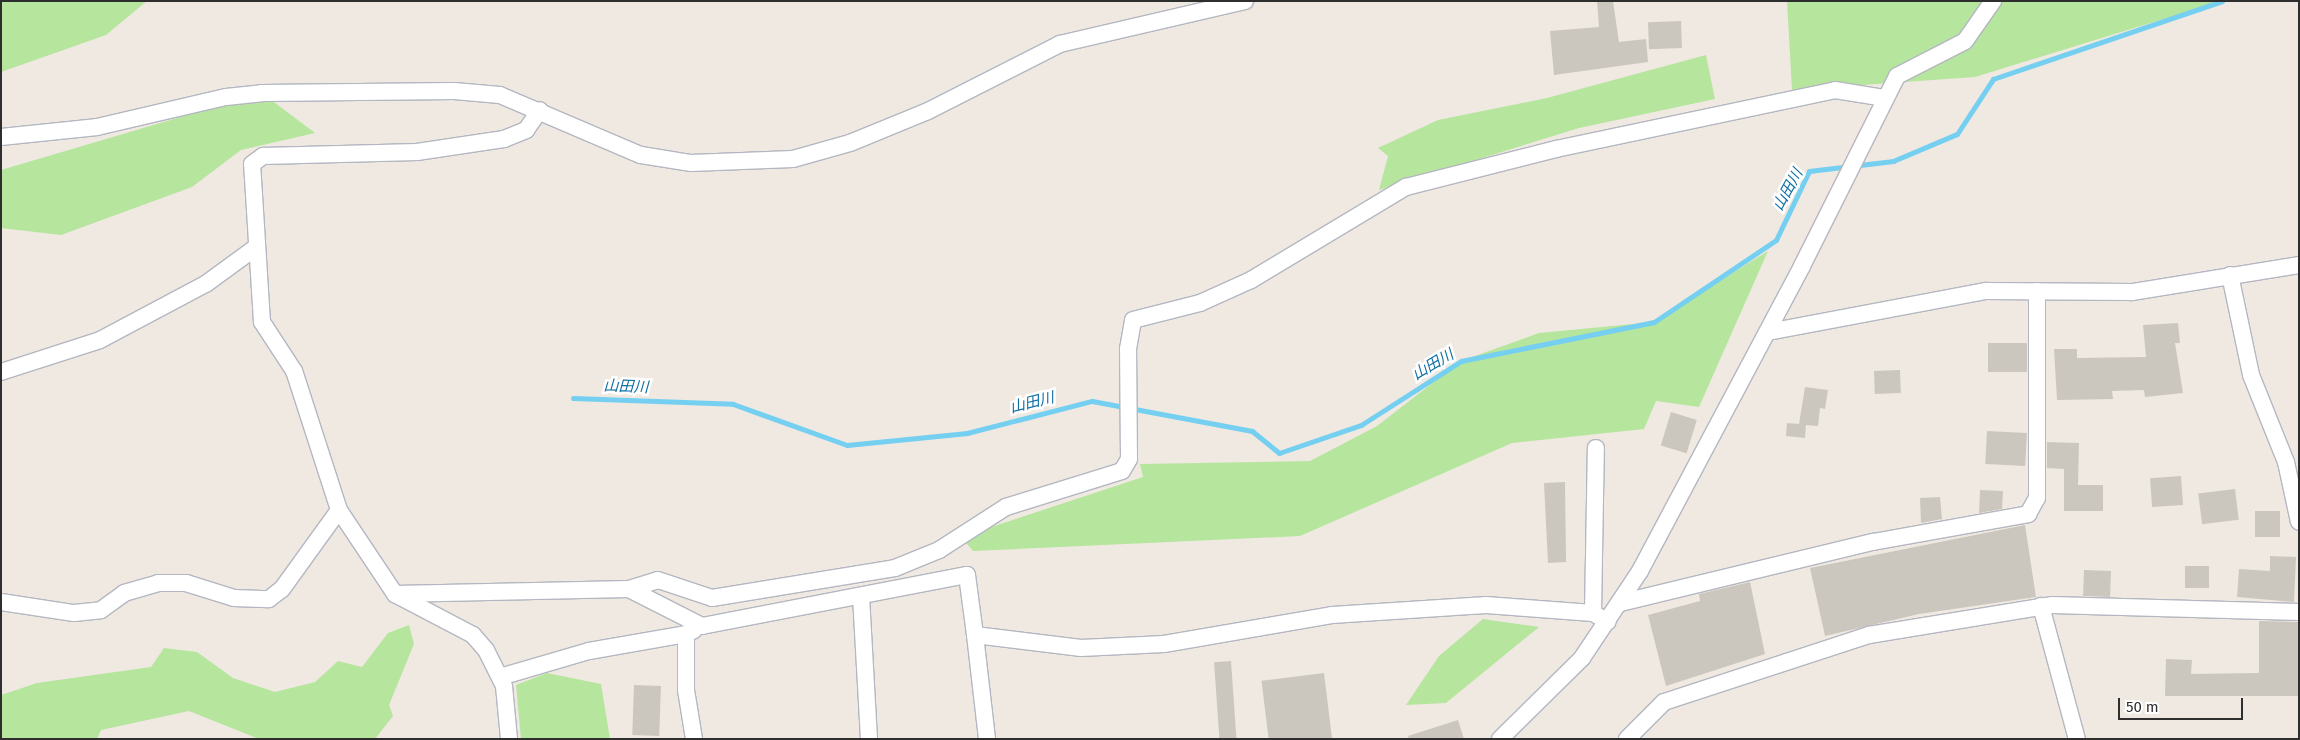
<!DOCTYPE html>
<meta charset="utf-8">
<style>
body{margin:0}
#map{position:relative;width:2300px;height:740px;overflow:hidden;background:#efe9e1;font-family:"Fira Sans","Noto Sans JP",sans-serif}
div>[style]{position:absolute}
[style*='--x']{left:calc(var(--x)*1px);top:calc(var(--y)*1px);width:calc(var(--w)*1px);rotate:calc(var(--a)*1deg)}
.green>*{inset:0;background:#b6e59e}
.stream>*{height:5px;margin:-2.5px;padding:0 2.5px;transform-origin:2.5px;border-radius:2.5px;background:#75cff0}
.building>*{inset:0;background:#cbc7bf;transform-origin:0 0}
.roads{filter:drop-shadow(1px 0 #b4b7c1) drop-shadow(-1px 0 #b4b7c1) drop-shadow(0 1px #b4b7c1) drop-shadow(0 -1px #b4b7c1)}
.minor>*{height:16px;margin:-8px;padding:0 8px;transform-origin:8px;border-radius:8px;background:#fff}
span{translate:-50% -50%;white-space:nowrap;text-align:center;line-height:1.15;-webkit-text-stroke:5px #fff;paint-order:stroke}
.water-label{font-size:15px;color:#0d6fa3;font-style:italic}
.frame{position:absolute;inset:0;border:2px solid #2e2e2e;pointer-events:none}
.scale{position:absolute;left:2118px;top:698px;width:125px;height:22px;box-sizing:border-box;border:2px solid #2e2e2e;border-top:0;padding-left:6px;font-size:15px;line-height:18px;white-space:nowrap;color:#2e2e2e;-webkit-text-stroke:4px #fff;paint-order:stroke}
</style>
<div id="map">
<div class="green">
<i style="clip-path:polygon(1px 1px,147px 1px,106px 35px,1px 72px)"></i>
<i style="clip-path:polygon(1787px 1px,2222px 1px,1975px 77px,1792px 90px)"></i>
<i style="clip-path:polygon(1706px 55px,1715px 99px,1579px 128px,1379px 190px,1388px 156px,1378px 148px,1438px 120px,1547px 98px)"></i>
<i style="clip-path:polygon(262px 93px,315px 133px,241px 150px,192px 187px,61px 235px,1px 228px,1px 170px)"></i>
<i style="clip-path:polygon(1768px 251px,1699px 407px,1656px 401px,1644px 429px,1512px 443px,1300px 536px,973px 551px,961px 537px,1143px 477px,1140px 464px,1310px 461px,1377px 426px,1461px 361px,1539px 333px,1654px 322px)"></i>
<i style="clip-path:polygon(1483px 619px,1539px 627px,1446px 703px,1406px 705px,1439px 656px)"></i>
<i style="clip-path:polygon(409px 625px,414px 644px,389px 705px,393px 716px,375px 739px,259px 739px,189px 711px,101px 730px,97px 739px,1px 739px,1px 695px,37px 683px,151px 667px,164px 648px,197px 652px,233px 678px,275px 692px,315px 682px,338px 661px,362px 667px,388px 633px)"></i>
<i style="clip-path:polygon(547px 673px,601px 684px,610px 739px,521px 739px,516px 685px)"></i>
</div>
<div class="stream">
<i style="--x:573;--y:398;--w:160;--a:2.1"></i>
<i style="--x:733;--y:404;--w:121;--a:19.8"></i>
<i style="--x:847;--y:445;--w:121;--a:-5.7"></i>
<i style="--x:967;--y:433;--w:129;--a:-14.4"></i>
<i style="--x:1092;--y:401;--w:163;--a:10.6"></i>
<i style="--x:1252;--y:431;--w:35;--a:39"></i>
<i style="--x:1279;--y:453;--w:87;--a:-18.9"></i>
<i style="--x:1361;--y:425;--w:119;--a:-32.6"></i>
<i style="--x:1461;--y:361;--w:197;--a:-11.4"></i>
<i style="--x:1654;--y:322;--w:147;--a:-33.9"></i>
<i style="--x:1776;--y:240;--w:76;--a:-64.4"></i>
<i style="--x:1809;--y:171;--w:85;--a:-6.8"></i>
<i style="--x:1893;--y:161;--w:69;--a:-22.9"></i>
<i style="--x:1957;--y:134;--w:66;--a:-56.8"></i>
<i style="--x:1993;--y:79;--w:242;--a:-18.8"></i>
</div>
<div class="building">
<i style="clip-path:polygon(1597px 1px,1613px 1px,1619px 42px,1646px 39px,1648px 62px,1554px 75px,1550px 31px,1599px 27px)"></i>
<i style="left:1681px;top:21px;width:27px;height:33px;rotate:88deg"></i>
<i style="clip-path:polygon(2178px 323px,2180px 343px,2175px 343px,2183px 393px,2145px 397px,2144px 390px,2112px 391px,2113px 399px,2057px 400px,2054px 349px,2077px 349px,2077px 358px,2146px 357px,2143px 325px)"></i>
<i style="left:1988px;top:343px;width:39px;height:29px"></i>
<i style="left:1900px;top:370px;width:23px;height:26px;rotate:88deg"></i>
<i style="clip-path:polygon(1805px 387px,1828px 390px,1825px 409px,1820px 408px,1818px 426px,1806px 425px,1805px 438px,1786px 436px,1787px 423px,1799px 424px)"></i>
<i style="left:1671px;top:412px;width:27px;height:35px;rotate:17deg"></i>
<i style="left:1987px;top:431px;width:40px;height:33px;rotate:3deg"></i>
<i style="clip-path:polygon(2047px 442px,2079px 443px,2078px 485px,2103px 485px,2103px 511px,2064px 511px,2064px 469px,2047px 468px)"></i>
<i style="left:2181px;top:476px;width:29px;height:31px;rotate:86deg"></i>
<i style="clip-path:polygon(1565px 482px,1566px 562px,1548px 563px,1544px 483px)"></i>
<i style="left:2235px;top:489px;width:31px;height:37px;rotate:83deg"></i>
<i style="clip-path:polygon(1980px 490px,2003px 491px,2002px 509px,1979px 513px)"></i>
<i style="clip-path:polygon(1940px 497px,1942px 519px,1921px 523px,1920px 498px)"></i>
<i style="left:2255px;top:511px;width:25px;height:26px"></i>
<i style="clip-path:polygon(2025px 525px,2036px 597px,1919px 614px,1825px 636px,1810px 568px)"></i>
<i style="clip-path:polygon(2270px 556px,2296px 557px,2294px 602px,2237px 597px,2239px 569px,2270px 571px)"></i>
<i style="left:2185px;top:566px;width:24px;height:22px"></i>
<i style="left:2084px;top:570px;width:27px;height:26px;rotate:2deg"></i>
<i style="clip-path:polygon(1750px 582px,1765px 654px,1666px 686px,1648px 615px,1700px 601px,1699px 594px)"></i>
<i style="clip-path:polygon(2259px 621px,2299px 622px,2299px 696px,2165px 696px,2166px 659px,2192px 660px,2191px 674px,2259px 673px)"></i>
<i style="left:1231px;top:661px;width:78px;height:17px;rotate:86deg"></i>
<i style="left:1324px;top:673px;width:66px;height:63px;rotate:83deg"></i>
<i style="left:634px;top:685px;width:27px;height:50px;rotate:2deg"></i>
<i style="clip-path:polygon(1458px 720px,1464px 739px,1409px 739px,1408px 736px)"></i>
</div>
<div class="roads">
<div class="minor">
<i style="--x:1;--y:137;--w:97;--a:-5.9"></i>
<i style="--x:97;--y:127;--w:132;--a:-13.1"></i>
<i style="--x:226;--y:97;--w:36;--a:-6"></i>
<i style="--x:262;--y:93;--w:192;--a:-0.6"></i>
<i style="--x:454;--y:91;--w:46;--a:5"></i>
<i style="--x:500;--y:95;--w:153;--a:23.1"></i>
<i style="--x:641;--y:155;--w:51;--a:9.1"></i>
<i style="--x:691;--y:163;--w:102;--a:-2.2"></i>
<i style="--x:793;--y:159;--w:59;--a:-15.7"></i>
<i style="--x:850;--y:143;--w:84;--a:-22.3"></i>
<i style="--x:928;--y:111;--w:148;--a:-26.9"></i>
<i style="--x:1060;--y:44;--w:190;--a:-13.1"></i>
<i style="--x:2230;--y:275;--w:102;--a:78.1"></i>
<i style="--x:2251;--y:375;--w:94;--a:68.1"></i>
<i style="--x:2286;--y:462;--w:61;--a:77.8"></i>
<i style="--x:1768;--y:332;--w:222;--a:-10.7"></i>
<i style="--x:1986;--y:291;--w:146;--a:0.4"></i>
<i style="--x:2132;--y:292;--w:169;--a:-9.2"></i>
<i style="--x:1;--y:372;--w:104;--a:-17.9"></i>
<i style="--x:100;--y:340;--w:121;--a:-28"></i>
<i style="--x:207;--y:283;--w:59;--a:-36.1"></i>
<i style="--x:629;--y:589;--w:82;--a:26.9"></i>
<i style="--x:702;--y:626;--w:270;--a:-10.9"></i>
<i style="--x:967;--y:575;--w:61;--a:82.4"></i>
<i style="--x:975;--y:635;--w:107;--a:7"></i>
<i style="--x:1081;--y:648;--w:83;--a:-2.8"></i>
<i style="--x:1164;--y:644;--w:170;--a:-9.8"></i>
<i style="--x:1332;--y:615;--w:154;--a:-3.7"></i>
<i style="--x:1486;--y:605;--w:107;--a:4.3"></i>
<i style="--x:1593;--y:613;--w:17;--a:31"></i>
<i style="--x:395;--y:594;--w:234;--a:-1.2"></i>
<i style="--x:629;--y:589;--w:30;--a:-17"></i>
<i style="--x:658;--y:580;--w:57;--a:18.4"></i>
<i style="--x:712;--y:598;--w:185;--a:-9.3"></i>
<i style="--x:895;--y:568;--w:48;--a:-22.2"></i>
<i style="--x:939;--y:550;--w:80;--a:-32.7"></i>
<i style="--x:1006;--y:507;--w:121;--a:-17.2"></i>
<i style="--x:1122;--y:471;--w:14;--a:-60"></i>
<i style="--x:1129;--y:459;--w:110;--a:-90.5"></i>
<i style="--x:1128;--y:349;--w:29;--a:-80"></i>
<i style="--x:1133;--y:320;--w:69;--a:-14.2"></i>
<i style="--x:1200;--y:303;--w:56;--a:-24.3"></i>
<i style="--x:1251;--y:280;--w:181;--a:-31"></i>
<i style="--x:1406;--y:187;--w:155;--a:-14.2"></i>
<i style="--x:1556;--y:149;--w:285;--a:-11.9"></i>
<i style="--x:1835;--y:90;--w:51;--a:9.1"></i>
<i style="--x:861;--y:596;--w:143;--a:86.8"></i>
<i style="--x:1;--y:602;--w:74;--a:8.6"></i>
<i style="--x:74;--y:613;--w:27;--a:-6"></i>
<i style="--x:101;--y:610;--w:29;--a:-36"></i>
<i style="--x:124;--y:593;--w:35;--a:-16"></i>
<i style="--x:158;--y:583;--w:28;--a:0"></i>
<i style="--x:186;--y:583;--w:50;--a:17.4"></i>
<i style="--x:234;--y:598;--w:35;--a:2"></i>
<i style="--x:269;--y:599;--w:16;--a:-38"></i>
<i style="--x:282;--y:589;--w:97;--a:-54.2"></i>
<i style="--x:1620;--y:603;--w:260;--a:-13.6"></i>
<i style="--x:1873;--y:542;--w:158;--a:-10.2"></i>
<i style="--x:2028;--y:514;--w:18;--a:-61"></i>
<i style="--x:2037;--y:498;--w:207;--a:-90"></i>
<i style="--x:2041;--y:606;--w:138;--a:74.9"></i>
<i style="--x:1593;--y:613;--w:165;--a:-89"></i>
<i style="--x:694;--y:630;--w:9;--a:153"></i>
<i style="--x:686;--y:634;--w:56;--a:90"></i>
<i style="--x:686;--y:690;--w:50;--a:80.7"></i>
<i style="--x:975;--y:635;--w:105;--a:83.4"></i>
<i style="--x:500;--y:677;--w:93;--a:-16.3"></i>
<i style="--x:589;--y:651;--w:98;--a:-9.9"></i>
<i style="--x:509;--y:739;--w:53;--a:-95.4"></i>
<i style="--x:504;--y:686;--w:40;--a:-116.6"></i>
<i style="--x:486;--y:650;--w:20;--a:-131"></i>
<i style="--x:473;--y:635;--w:88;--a:-152.3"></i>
<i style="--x:395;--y:594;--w:101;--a:-123.7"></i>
<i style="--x:339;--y:510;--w:146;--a:-107.9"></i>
<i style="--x:294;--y:371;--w:59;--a:-123.1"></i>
<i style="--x:262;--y:322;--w:158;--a:-93.6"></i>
<i style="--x:252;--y:164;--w:14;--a:-36"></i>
<i style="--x:263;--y:156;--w:154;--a:-1.5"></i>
<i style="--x:417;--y:152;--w:88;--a:-8.5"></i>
<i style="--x:504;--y:139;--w:24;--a:-22"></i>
<i style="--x:526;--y:130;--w:24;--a:-55"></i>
<i style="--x:1500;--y:739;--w:115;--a:-44.6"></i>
<i style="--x:1582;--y:658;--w:105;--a:-56.3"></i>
<i style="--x:1640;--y:571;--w:345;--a:-62"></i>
<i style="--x:1802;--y:266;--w:212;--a:-63.4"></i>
<i style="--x:1897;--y:76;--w:76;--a:-27.2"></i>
<i style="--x:1965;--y:41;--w:49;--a:-55"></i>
<i style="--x:1627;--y:739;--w:52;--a:-45"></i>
<i style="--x:1664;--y:702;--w:216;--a:-18.1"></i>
<i style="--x:1869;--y:635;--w:185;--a:-9.3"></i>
<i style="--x:2052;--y:605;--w:247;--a:1.6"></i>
</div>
</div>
<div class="water-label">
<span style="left:1788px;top:190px;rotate:-61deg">山田川</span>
<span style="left:1433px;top:365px;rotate:-31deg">山田川</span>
<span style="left:626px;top:387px;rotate:2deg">山田川</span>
<span style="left:1032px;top:403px;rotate:-14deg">山田川</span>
</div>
<div class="frame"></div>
<div class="scale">50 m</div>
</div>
